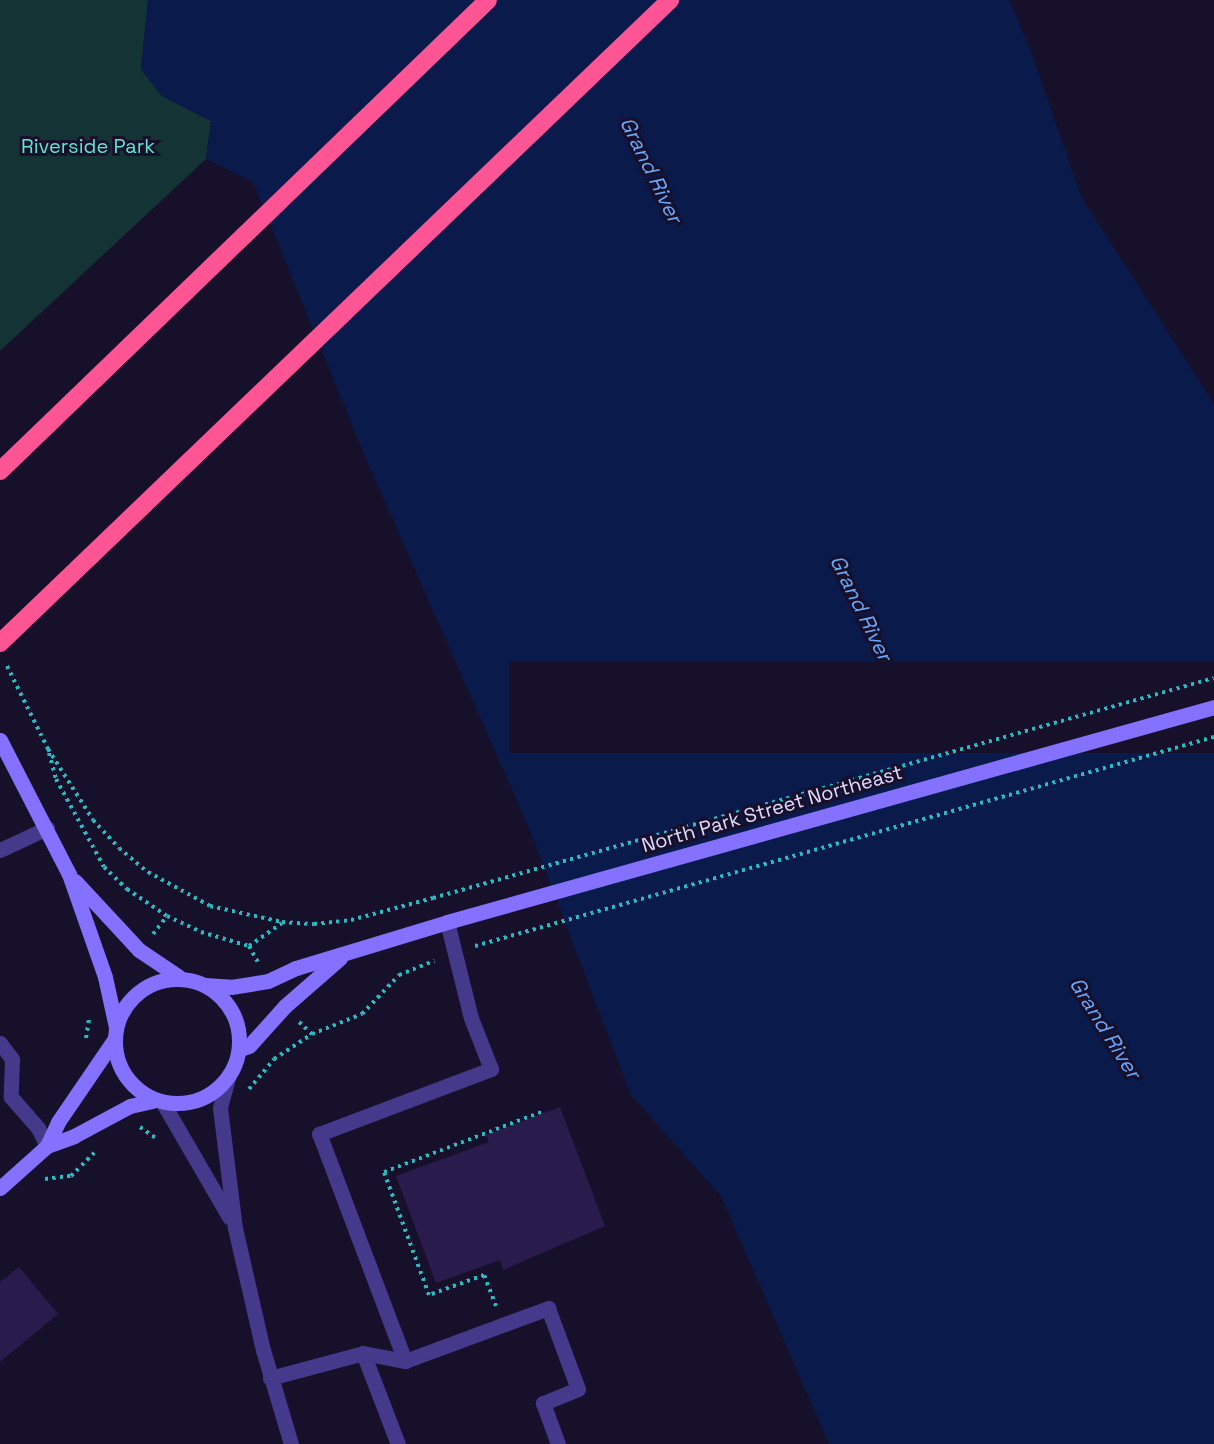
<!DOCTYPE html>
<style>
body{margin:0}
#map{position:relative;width:1214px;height:1444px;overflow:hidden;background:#17102b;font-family:"Space Grotesk",sans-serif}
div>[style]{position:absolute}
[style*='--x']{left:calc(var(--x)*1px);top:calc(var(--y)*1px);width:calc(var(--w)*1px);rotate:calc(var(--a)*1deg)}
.green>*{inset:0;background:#133335}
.water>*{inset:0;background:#091a4b}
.pier>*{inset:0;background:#17102b;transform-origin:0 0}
.building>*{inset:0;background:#2a1b4d}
.path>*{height:4px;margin-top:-2px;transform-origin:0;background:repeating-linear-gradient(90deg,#2cbac1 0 3px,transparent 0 7.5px)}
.service>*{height:15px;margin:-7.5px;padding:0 7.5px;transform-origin:7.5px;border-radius:7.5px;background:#45398c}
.minor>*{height:15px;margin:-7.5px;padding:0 7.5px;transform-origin:7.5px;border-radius:7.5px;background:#45398c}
.secondary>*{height:15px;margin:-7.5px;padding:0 7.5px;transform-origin:7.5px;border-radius:7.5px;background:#8471ff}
.secondary>.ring{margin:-7.5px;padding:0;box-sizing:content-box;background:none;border:15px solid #8471ff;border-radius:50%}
.motorway>*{height:18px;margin:-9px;padding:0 9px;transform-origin:9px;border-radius:9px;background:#ff5594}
span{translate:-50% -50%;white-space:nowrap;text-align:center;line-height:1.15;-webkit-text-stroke:6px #17102b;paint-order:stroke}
.park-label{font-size:20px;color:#60e5d2}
.street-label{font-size:20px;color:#e2daff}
.water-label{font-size:21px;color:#68a9ff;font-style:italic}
</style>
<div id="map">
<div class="green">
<i style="clip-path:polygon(0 0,148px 0,141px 69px,162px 96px,211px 121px,206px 159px,0 351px)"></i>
</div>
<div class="water">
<i style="clip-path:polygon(148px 0,1009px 0,1031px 51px,1081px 196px,1214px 404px,1214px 1444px,829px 1444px,721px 1196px,631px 1095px,531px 833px,364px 454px,253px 182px,206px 159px,211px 121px,162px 96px,141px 69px)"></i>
</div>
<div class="pier">
<i style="left:1214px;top:662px;width:91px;height:705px;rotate:90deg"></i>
</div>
<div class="building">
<i style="clip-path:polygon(560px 1107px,605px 1226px,503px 1270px,500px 1260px,436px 1283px,396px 1176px,489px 1142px,486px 1135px)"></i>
<i style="clip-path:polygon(19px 1267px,58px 1314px,0 1362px,0 1282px)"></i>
</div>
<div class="path">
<i style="--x:7;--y:666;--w:93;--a:63.7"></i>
<i style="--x:48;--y:749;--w:84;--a:57.6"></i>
<i style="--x:93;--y:820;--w:38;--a:47"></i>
<i style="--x:119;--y:848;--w:38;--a:40"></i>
<i style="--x:148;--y:872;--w:71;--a:28.7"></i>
<i style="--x:210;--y:906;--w:74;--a:12.5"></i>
<i style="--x:282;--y:922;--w:32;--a:4"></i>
<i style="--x:314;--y:924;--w:37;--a:-6"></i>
<i style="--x:351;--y:920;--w:85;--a:-15"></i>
<i style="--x:433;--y:898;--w:811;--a:-15.73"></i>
<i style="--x:49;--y:753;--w:27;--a:75"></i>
<i style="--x:56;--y:779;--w:100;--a:61.4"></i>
<i style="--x:104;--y:867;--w:32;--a:44"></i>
<i style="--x:127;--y:889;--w:48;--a:34"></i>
<i style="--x:167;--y:916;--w:38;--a:25"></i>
<i style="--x:201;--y:932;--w:50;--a:16.3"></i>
<i style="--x:249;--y:946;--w:18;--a:61"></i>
<i style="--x:153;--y:934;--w:23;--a:-52"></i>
<i style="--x:249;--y:946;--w:40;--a:-34.9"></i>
<i style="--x:475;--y:946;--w:768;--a:-15.79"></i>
<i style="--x:299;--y:1022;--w:18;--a:43"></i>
<i style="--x:86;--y:1038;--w:19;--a:-81"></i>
<i style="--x:249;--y:1089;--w:39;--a:-50"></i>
<i style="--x:274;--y:1059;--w:45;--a:-33.3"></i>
<i style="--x:312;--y:1034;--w:54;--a:-21.8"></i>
<i style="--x:362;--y:1014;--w:54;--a:-46.5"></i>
<i style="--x:399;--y:975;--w:38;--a:-22"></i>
<i style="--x:140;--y:1127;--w:19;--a:35"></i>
<i style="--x:45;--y:1179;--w:26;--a:-7"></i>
<i style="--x:71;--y:1176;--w:33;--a:-45"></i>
<i style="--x:496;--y:1306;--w:33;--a:-111"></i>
<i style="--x:484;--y:1275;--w:59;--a:160"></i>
<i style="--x:429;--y:1295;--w:131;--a:-110.1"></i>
<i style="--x:384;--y:1172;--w:171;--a:-20.9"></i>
</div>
<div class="service">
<i style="--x:0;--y:850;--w:52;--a:-25.1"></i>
<i style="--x:0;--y:1043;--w:20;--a:53"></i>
<i style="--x:12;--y:1059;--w:38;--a:92"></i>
<i style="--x:11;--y:1097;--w:41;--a:48.9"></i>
<i style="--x:38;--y:1128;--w:20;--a:63"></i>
<i style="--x:363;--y:1353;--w:97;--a:69"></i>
<i style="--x:405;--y:1361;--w:243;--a:-110.7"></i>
<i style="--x:319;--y:1134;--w:184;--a:-20.7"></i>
<i style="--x:491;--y:1069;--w:55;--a:-111.4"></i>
<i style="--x:471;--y:1018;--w:99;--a:-104"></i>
<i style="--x:270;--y:1378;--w:96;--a:-15"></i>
<i style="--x:363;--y:1353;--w:43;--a:10.8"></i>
<i style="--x:405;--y:1361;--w:153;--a:-20.3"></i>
<i style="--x:548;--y:1308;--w:86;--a:69.7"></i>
<i style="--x:578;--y:1389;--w:38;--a:158"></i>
<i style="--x:543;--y:1403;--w:44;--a:69.9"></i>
</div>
<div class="minor">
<i style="--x:229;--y:1074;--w:35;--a:105"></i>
<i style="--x:220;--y:1108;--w:121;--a:82.9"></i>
<i style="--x:235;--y:1228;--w:125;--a:77.1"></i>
<i style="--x:263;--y:1350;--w:98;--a:73.4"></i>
<i style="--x:163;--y:1103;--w:132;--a:59.9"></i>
</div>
<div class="secondary">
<i style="--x:0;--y:740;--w:151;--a:62.8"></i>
<i style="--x:69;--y:874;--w:109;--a:70.7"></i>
<i style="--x:105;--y:977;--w:51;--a:77.6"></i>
<i style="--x:75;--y:881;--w:94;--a:47.2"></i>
<i style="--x:139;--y:950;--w:48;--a:34"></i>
<i class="ring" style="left:115px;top:979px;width:109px;height:109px"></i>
<i style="--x:205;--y:985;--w:26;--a:4"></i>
<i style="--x:231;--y:987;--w:37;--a:-9"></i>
<i style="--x:268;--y:981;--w:31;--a:-25"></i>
<i style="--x:296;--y:968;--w:158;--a:-16.9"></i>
<i style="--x:447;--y:922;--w:797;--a:-15.66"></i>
<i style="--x:240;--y:1049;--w:9;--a:-18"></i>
<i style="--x:249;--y:1046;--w:54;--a:-48"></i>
<i style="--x:285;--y:1006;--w:73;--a:-41.1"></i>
<i style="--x:47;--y:1146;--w:29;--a:-20"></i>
<i style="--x:74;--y:1136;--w:64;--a:-28.2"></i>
<i style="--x:130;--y:1106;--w:23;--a:-13"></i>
<i style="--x:0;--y:1188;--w:63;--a:-41.8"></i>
<i style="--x:47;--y:1146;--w:26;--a:-65"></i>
<i style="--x:58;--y:1122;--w:99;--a:-55.7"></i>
</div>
<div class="motorway">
<i style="--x:0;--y:471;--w:678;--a:-43.98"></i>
<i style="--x:0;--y:643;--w:929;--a:-43.82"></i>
</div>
<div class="park-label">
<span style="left:88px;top:146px">Riverside Park</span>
</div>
<div class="street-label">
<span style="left:772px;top:809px;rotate:-16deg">North Park Street Northeast</span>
</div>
<div class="water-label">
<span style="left:651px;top:170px;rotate:64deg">Grand River</span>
<span style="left:861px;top:608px;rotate:64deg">Grand River</span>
<span style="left:1105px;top:1028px;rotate:58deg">Grand River</span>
</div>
</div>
